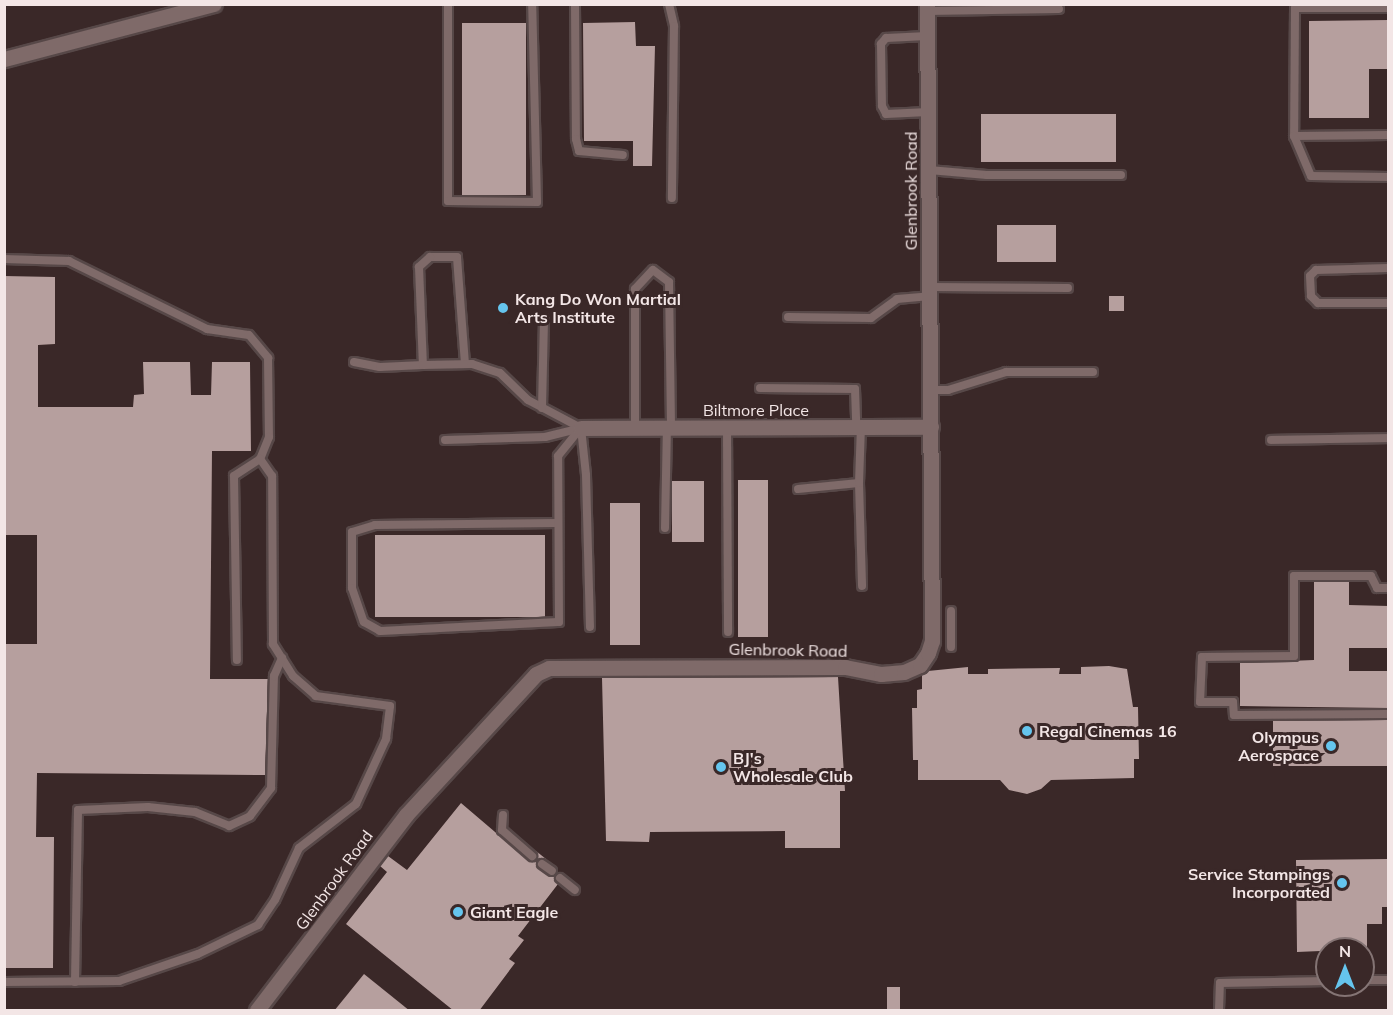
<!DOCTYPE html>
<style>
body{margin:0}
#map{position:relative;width:1393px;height:1015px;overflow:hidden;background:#3a2828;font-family:Mulish,sans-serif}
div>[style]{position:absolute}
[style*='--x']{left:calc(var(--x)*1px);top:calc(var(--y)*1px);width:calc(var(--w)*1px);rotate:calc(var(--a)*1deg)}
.building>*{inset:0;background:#b69f9e;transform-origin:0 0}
.roads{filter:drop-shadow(2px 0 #574848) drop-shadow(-2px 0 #574848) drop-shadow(0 2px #574848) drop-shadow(0 -2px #574848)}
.lane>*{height:8px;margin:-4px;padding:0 4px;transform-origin:4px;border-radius:4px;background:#7f6a69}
.street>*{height:15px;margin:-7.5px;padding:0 7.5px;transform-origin:7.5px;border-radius:7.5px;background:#7f6a69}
.dots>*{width:16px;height:16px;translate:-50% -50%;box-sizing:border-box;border:3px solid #3a2828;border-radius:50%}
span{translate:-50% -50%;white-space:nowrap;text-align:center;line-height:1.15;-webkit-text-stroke:6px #3a2828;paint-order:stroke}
.street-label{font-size:16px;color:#f3e6e6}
.poi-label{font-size:16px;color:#f3e6e6;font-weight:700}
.left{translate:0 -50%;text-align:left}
.right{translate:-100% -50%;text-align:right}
.frame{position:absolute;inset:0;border:6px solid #f3e6e6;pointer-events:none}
.north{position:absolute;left:1315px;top:937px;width:60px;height:60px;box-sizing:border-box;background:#3a2828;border:2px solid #847474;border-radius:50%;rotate:0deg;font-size:16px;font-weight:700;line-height:24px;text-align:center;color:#f3e6e6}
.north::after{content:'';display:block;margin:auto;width:21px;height:27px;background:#65c5ee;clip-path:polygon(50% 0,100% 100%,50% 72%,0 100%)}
</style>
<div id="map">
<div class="building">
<i style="clip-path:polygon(1389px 20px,1389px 69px,1369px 69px,1369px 118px,1309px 118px,1309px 21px)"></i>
<i style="clip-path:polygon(635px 22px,636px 46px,655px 46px,652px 166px,633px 166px,633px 141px,584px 141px,583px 23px)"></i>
<i style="left:462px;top:23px;width:64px;height:172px"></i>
<i style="left:981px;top:114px;width:135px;height:48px"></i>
<i style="left:997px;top:225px;width:59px;height:37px"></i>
<i style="clip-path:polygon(4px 276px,55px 277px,55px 344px,38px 345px,38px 407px,133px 407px,134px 395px,144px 394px,143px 362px,190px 362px,191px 395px,211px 395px,212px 362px,250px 362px,251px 451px,212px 451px,210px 679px,268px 679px,265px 775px,37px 773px,36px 837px,54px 837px,53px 968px,4px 968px,4px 644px,37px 644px,37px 535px,4px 535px)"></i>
<i style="left:1109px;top:296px;width:15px;height:15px"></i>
<i style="left:768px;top:480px;width:157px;height:30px;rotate:90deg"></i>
<i style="left:672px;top:481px;width:32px;height:61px"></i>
<i style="left:610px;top:503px;width:30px;height:142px"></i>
<i style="left:545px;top:535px;width:82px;height:170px;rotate:90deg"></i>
<i style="clip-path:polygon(1314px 582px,1349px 582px,1349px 605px,1389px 606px,1389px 648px,1349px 648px,1349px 671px,1389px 671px,1389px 708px,1240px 706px,1240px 663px,1314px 660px)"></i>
<i style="clip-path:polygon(1109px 666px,1127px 669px,1133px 707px,1138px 707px,1139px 759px,1134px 759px,1134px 778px,1051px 780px,1041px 789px,1027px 794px,1009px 790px,1000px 780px,918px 780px,918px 760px,913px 760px,912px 708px,917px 708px,917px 690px,922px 689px,922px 675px,928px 671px,968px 667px,968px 674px,988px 674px,988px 669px,1060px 668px,1059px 674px,1081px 674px,1081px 667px)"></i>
<i style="clip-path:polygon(838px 677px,845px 791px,840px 791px,840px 848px,785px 848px,785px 831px,650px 832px,649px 842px,606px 841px,602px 678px)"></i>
<i style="left:1389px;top:720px;width:46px;height:116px;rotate:90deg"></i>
<i style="clip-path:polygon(461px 803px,529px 861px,537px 859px,536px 851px,546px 859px,537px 860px,537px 867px,554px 876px,558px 884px,518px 936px,524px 940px,509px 959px,515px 963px,479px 1011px,454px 1011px,346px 924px,387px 872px,380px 866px,388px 856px,407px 870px)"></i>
<i style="clip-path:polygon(1389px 859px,1389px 907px,1382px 907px,1382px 924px,1367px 924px,1367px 949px,1297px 952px,1296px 860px)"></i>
<i style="clip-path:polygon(364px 974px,410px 1011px,334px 1011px)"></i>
<i style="left:900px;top:987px;width:24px;height:13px;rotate:90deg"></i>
</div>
<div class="roads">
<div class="lane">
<i style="--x:448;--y:4;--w:197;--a:90"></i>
<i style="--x:448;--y:201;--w:89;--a:0.6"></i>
<i style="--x:537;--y:202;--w:198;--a:-91.4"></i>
<i style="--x:575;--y:4;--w:135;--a:89.6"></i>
<i style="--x:576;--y:139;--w:12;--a:76"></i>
<i style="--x:579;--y:151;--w:44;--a:5.2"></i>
<i style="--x:669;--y:4;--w:23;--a:77"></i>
<i style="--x:674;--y:26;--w:172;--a:90.7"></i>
<i style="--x:1388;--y:8;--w:93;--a:180"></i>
<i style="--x:1295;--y:8;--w:128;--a:90.4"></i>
<i style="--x:1294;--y:136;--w:94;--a:-0.6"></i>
<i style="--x:927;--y:11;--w:132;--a:-0.9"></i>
<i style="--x:927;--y:36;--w:41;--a:177.2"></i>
<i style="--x:886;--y:38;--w:8;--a:130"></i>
<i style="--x:881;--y:44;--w:62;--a:89.1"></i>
<i style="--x:882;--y:106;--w:9;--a:63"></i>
<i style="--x:886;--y:114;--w:42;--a:-2.7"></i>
<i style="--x:1294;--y:136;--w:43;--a:67"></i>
<i style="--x:1311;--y:176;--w:77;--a:0.7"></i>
<i style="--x:929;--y:170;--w:58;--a:4.9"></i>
<i style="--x:987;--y:175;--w:134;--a:0"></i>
<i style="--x:4;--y:259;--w:65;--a:1.8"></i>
<i style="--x:69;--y:261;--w:154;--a:26.2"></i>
<i style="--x:207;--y:329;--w:42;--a:8.1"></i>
<i style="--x:249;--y:335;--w:30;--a:50"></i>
<i style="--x:268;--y:358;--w:79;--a:89.3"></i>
<i style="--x:269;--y:437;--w:24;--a:112"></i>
<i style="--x:260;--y:459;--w:31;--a:147"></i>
<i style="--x:234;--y:476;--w:184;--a:89.1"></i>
<i style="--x:1388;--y:268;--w:72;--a:178.4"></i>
<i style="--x:1316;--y:270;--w:8;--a:135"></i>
<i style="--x:1310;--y:276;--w:20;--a:87"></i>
<i style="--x:1311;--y:296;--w:10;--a:45"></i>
<i style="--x:1318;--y:303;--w:70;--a:0"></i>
<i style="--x:930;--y:287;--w:138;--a:0.4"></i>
<i style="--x:788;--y:317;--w:83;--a:0.7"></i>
<i style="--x:871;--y:318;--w:32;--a:-36"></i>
<i style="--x:897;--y:299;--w:33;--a:-5"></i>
<i style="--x:354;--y:362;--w:26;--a:11"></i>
<i style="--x:380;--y:367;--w:43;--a:-2.7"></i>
<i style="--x:465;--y:364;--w:107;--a:-94.3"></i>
<i style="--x:457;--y:257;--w:27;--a:180"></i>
<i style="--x:430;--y:257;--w:15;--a:138"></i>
<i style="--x:419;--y:267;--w:98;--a:87.7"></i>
<i style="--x:423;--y:365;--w:49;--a:-1.2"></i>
<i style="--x:472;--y:364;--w:29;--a:18"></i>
<i style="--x:500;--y:373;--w:39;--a:44"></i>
<i style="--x:528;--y:400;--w:60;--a:27.8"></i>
<i style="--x:760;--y:388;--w:95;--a:0.6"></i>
<i style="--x:855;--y:389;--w:38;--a:88"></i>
<i style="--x:930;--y:390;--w:18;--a:0"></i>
<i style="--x:948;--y:390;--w:61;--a:-17.2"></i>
<i style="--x:1006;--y:372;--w:87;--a:0"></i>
<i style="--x:542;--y:408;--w:89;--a:-88.7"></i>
<i style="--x:581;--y:428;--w:47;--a:83.9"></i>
<i style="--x:586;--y:475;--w:152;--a:88.5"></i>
<i style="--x:635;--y:428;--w:139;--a:-90"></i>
<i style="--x:635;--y:289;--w:26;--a:-47"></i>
<i style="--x:653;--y:270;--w:20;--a:37"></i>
<i style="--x:669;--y:282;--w:146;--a:89.2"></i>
<i style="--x:727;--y:428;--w:204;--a:89.7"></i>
<i style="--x:445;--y:440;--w:100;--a:-1.7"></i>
<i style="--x:545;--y:437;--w:37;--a:-14"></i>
<i style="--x:1271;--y:440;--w:117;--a:-1"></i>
<i style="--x:859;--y:483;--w:103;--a:88.3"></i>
<i style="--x:798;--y:489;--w:61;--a:-5.6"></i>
<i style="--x:859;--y:483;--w:56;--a:-88"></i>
<i style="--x:558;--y:523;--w:183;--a:179.4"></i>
<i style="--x:375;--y:525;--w:24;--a:163"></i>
<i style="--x:352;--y:532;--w:56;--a:90"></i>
<i style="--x:352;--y:588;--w:36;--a:71"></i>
<i style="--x:364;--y:622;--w:18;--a:29"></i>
<i style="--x:380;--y:631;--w:179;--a:-2.9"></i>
<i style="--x:559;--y:622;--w:166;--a:-90.3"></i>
<i style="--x:558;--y:456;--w:36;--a:-51"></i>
<i style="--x:665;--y:528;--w:100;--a:-88.9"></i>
<i style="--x:1388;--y:588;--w:11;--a:180"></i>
<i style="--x:1377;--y:588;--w:13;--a:-117"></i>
<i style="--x:1371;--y:576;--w:77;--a:180"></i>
<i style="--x:1294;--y:576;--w:80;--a:90"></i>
<i style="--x:1294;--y:656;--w:92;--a:179.4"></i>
<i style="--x:1202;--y:657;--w:45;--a:92.5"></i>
<i style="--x:1200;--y:702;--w:33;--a:0"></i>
<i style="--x:1233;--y:702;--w:13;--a:86"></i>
<i style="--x:1234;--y:715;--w:154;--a:-0.4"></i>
<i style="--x:951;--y:647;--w:36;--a:-90"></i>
<i style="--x:503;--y:815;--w:15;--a:94"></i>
<i style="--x:502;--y:830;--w:40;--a:41"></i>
<i style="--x:542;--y:864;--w:12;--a:35"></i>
<i style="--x:560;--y:878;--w:19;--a:39"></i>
<i style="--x:1363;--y:980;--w:25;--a:0"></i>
<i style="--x:4;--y:982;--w:115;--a:-0.5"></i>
<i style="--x:119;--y:981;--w:83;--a:-18.9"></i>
<i style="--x:198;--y:954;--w:67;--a:-25.8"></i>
<i style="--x:258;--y:925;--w:30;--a:-56"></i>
<i style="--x:275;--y:900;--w:57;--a:-65.2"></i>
<i style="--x:299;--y:848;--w:72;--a:-37.7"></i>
<i style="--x:356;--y:804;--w:72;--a:-65.2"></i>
<i style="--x:386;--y:739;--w:33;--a:-83"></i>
<i style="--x:390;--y:706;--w:75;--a:-172.3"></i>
<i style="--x:316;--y:696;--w:30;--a:-139"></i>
<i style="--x:293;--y:676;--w:38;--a:-122"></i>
<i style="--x:273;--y:644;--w:168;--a:-90.3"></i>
<i style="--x:272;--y:476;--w:21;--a:-125"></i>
<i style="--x:75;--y:982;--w:172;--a:-89"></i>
<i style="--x:78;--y:810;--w:70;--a:-2.5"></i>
<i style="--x:148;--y:807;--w:47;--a:6.1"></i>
<i style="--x:195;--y:812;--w:37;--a:22"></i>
<i style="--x:229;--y:826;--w:23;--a:-25"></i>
<i style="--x:250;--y:816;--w:35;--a:-53"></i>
<i style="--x:271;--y:788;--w:112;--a:-88.5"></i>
<i style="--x:274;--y:676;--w:20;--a:-66"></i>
<i style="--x:1219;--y:1010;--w:27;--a:-88"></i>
<i style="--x:1220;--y:983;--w:107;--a:-1.1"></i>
</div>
<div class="street">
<i style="--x:4;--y:59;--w:217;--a:-14.7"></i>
<i style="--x:581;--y:428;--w:350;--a:-0.2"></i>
<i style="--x:257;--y:1010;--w:245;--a:-52.6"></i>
<i style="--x:406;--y:815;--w:192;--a:-47.3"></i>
<i style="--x:536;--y:674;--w:14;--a:-25"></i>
<i style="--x:549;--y:668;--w:296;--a:-0.2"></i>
<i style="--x:845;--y:667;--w:37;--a:11"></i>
<i style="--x:881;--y:674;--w:23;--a:-5"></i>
<i style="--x:904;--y:672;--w:17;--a:-24"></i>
<i style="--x:920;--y:665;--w:14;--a:-56"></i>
<i style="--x:928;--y:653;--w:13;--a:-72"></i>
<i style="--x:932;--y:641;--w:637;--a:-90.45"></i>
</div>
</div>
<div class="dots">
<i style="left:503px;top:308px;background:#65c5ee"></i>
<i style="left:1027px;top:731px;background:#65c5ee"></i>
<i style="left:1331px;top:746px;background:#65c5ee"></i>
<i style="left:721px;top:767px;background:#65c5ee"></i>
<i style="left:1342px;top:883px;background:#65c5ee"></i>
<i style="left:458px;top:912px;background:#65c5ee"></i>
</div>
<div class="street-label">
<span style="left:911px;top:191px;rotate:-90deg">Glenbrook Road</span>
<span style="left:756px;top:410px">Biltmore Place</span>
<span style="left:788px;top:650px;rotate:1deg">Glenbrook Road</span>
<span style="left:334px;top:880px;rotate:-54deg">Glenbrook Road</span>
</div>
<div class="poi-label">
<span class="left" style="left:515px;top:308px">Kang Do Won Martial<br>Arts Institute</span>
<span class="left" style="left:1039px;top:731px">Regal Cinemas 16</span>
<span class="right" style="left:1319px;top:746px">Olympus<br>Aerospace</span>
<span class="left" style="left:733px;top:767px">BJ's<br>Wholesale Club</span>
<span class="right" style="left:1330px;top:883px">Service Stampings<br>Incorporated</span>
<span class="left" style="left:470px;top:912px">Giant Eagle</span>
</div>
<div class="frame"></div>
<div class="north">N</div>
</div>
